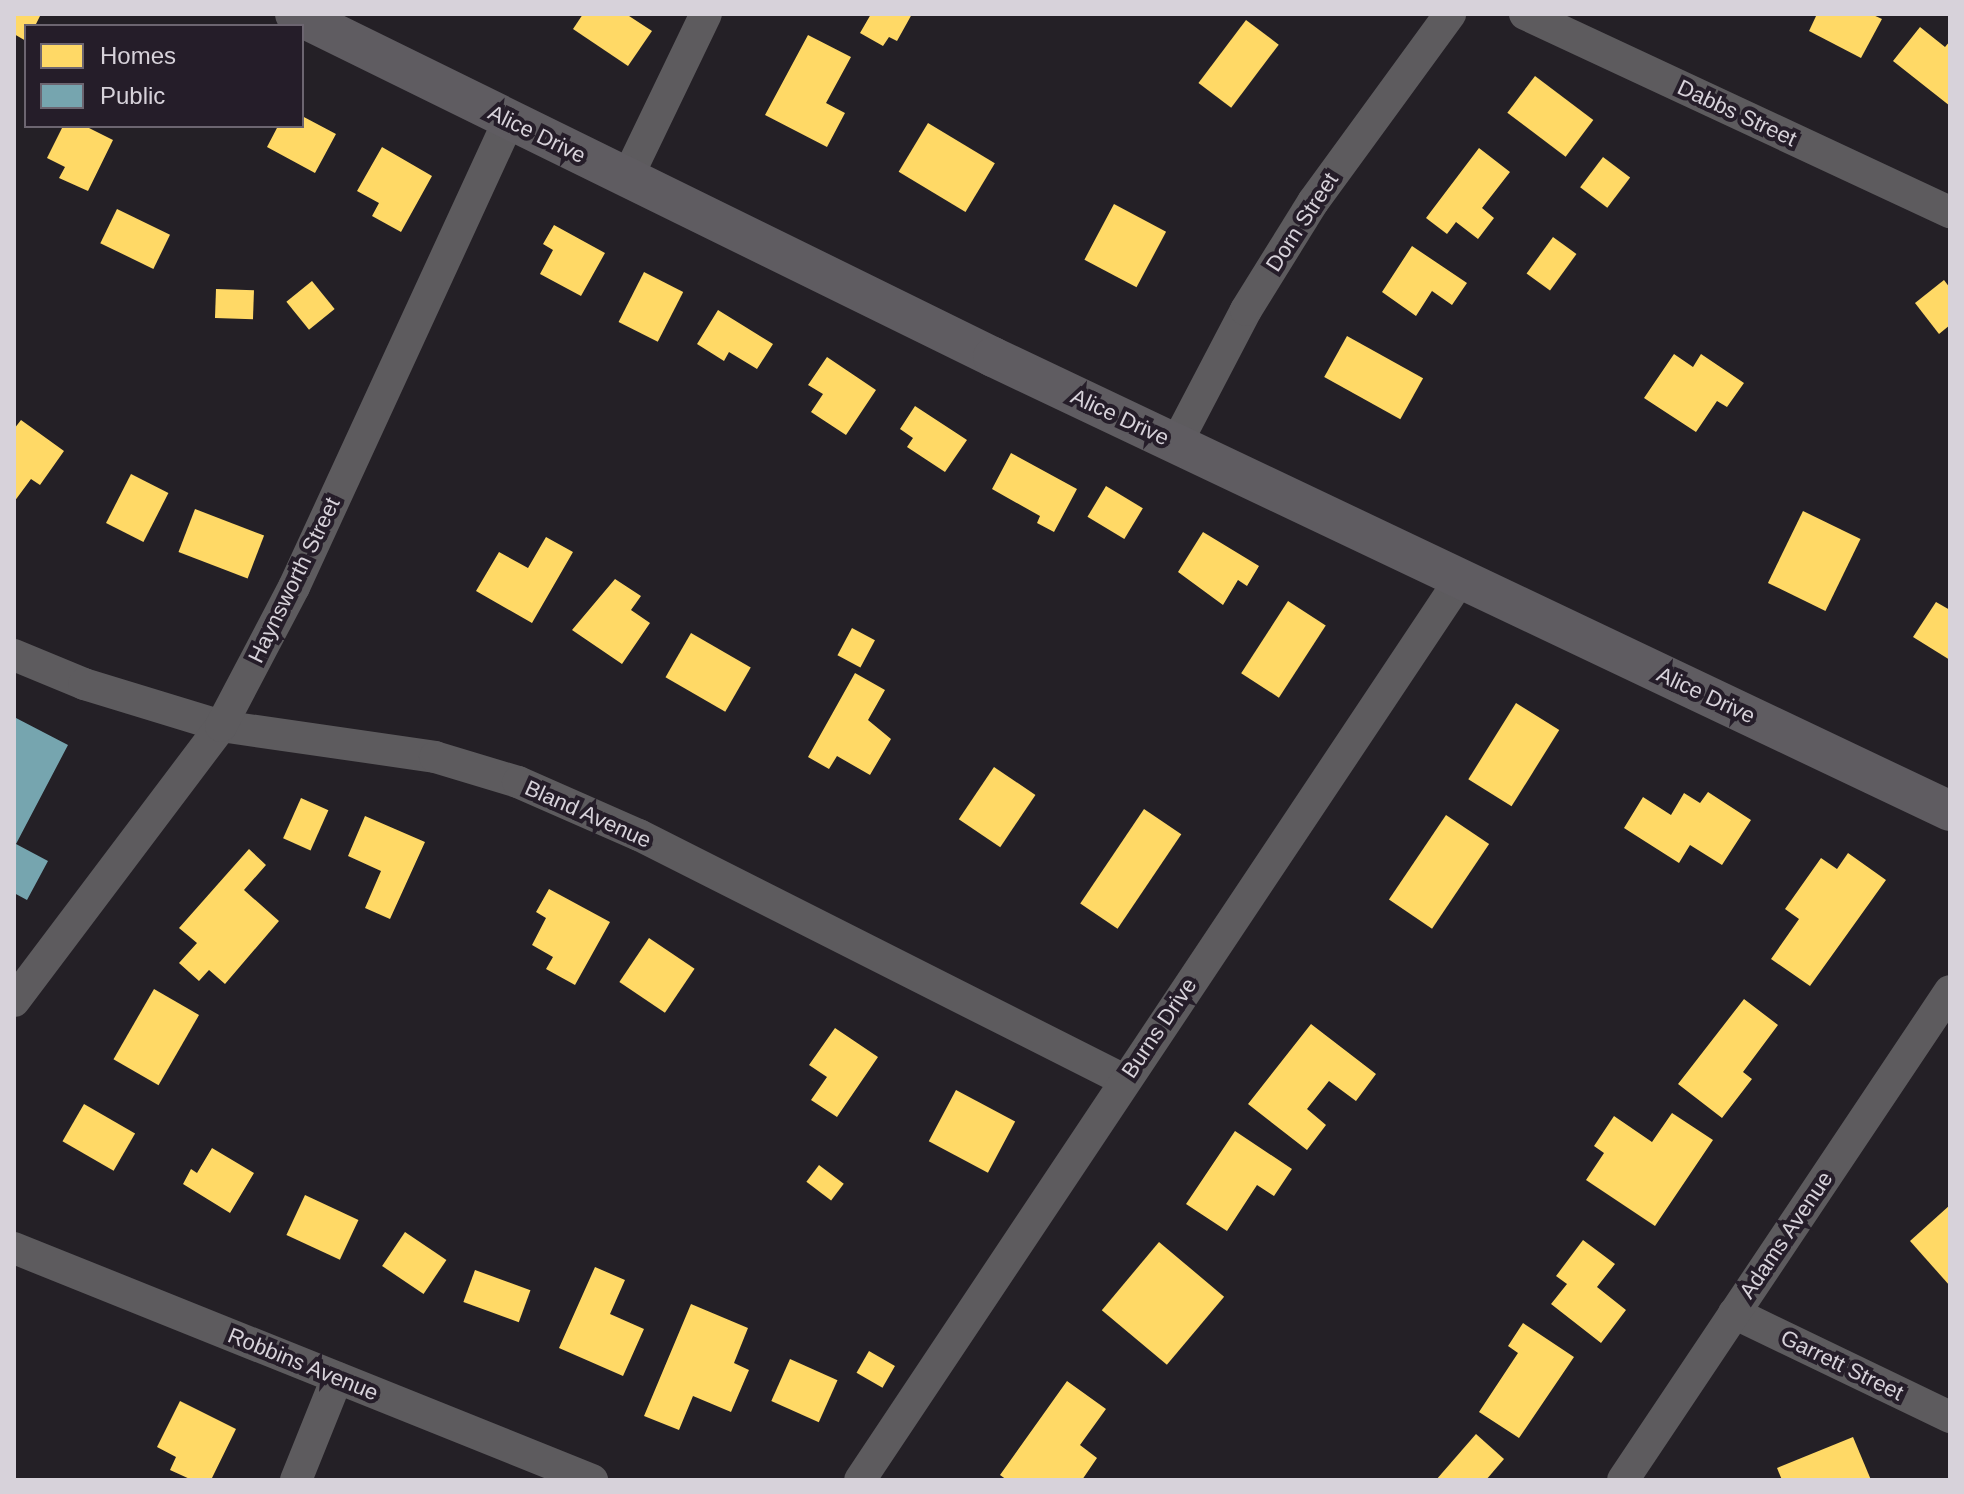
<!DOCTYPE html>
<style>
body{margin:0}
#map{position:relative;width:1964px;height:1494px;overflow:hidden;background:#242026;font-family:Helvetica,sans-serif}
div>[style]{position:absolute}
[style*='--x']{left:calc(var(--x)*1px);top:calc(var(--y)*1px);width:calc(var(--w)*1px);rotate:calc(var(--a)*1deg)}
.homes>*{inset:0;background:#ffd966;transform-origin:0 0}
.public>*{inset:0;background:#76a5af}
.minor>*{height:32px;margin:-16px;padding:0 16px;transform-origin:16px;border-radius:16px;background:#5d5b5e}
.major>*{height:40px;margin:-20px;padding:0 20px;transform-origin:20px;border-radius:20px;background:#5f5c61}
span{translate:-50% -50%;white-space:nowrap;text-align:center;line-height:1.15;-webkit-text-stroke:8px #251d29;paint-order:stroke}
.street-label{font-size:22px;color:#d7d2da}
.frame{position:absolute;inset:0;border:16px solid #d7d2da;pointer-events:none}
.legend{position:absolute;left:24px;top:24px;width:280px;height:104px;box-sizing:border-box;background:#251d29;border:2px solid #6c6570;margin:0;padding:10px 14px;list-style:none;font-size:24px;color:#d7d2da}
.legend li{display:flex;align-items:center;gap:16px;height:40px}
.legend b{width:40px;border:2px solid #6c6570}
</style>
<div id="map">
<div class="homes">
<i style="clip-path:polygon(14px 14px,41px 14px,35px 26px,26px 26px,26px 41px,14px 34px)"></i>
<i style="clip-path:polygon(583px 14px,626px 14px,652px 31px,628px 66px,573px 29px)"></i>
<i style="clip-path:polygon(871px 14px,912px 14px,897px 41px,889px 37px,883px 46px,860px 33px)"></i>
<i style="clip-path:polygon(1817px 14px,1871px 14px,1882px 19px,1861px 58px,1809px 31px)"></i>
<i style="left:1246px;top:20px;width:41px;height:79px;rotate:37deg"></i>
<i style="clip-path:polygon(1920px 27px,1945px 47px,1950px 41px,1950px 106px,1893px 61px)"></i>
<i style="clip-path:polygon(808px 35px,851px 57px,826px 103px,845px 113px,827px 147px,765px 115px)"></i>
<i style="left:1535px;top:76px;width:73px;height:46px;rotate:37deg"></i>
<i style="clip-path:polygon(302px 116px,336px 134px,315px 173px,267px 147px,278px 126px,302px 126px)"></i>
<i style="left:928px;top:123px;width:78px;height:57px;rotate:31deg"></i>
<i style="clip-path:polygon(63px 126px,85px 126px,113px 140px,88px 191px,59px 178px,65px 167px,47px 158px)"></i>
<i style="clip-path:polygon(382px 147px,432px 176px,401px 232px,372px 216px,379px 203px,357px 191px)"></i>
<i style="clip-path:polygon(1479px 148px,1510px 172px,1482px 208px,1494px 218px,1478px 239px,1456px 222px,1447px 234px,1426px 218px)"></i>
<i style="left:1603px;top:157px;width:34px;height:38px;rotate:37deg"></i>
<i style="left:1114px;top:204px;width:59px;height:63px;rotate:28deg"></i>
<i style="left:117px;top:209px;width:59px;height:38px;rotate:26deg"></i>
<i style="clip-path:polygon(554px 225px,605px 253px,581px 296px,540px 274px,553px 250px,543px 244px)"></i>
<i style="left:1553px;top:237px;width:29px;height:45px;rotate:36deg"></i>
<i style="clip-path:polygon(1412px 246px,1467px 283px,1452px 305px,1432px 291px,1416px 316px,1382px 292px)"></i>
<i style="left:644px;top:272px;width:44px;height:56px;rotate:27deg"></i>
<i style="clip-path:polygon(1944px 280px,1950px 288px,1950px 325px,1939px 334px,1915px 303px)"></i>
<i style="left:312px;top:281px;width:36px;height:33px;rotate:51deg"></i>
<i style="left:216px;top:289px;width:38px;height:29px;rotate:2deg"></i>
<i style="clip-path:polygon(718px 310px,773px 344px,757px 369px,729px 352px,724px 361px,697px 344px)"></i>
<i style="left:1347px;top:336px;width:87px;height:47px;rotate:29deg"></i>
<i style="clip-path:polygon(1674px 354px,1693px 367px,1701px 354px,1744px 383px,1727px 407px,1717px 401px,1696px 432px,1644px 398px)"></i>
<i style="clip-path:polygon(827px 357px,876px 390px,846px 435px,811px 412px,823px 394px,808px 385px)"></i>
<i style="clip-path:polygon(915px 406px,967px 440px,945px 472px,907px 447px,913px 438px,900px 429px)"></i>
<i style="clip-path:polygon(21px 420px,64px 451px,40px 485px,31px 479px,14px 502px,14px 429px)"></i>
<i style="clip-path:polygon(1011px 453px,1077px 489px,1054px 532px,1037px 523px,1040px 516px,992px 489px)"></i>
<i style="left:131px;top:474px;width:42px;height:55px;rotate:27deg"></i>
<i style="left:1106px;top:486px;width:43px;height:36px;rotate:31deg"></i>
<i style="left:195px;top:509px;width:74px;height:46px;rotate:21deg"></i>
<i style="left:1803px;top:511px;width:64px;height:80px;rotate:26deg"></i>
<i style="clip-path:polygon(1203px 532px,1259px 566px,1247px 586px,1238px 580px,1223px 605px,1178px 572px)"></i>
<i style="clip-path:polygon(546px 537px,573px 552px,532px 623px,476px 591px,499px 552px,528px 568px)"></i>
<i style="clip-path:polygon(615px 579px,641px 596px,631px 610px,650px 623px,622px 664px,572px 630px)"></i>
<i style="left:1288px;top:601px;width:45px;height:86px;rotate:33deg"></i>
<i style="clip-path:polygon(1936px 602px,1950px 610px,1950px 660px,1913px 637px)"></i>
<i style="left:852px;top:628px;width:26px;height:31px;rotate:28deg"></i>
<i style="left:691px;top:633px;width:69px;height:51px;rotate:30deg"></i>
<i style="clip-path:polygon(855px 673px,885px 690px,868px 720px,891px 739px,870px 775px,837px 756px,829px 769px,808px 757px)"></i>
<i style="left:1516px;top:703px;width:51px;height:90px;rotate:32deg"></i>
<i style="left:994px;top:767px;width:50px;height:63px;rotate:34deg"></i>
<i style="clip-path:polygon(1708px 792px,1751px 820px,1722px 865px,1690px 845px,1679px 863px,1624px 828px,1643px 797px,1671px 815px,1684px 793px,1700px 803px)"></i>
<i style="left:301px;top:798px;width:30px;height:44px;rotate:24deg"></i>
<i style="left:1144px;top:809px;width:45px;height:114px;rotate:34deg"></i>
<i style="left:1446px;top:815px;width:52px;height:102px;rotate:34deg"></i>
<i style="clip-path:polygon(365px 816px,425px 842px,390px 919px,365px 908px,381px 871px,348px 856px)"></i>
<i style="clip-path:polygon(249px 849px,266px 865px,244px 890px,279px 921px,225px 984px,209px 970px,199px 981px,179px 963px,197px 943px,179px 928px)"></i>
<i style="clip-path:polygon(1848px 853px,1886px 880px,1810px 986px,1771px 959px,1799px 919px,1785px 909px,1821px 858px,1837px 869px)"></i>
<i style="clip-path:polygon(549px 889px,610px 922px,575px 985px,546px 969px,553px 957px,532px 945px,546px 918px,536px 912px)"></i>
<i style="left:649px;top:938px;width:55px;height:53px;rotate:34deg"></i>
<i style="left:154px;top:989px;width:52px;height:81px;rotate:30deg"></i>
<i style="clip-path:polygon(1744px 999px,1778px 1025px,1743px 1072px,1752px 1079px,1722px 1118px,1678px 1084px)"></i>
<i style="clip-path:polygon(1311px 1024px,1376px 1074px,1356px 1101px,1329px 1081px,1307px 1109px,1326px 1125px,1307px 1150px,1248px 1104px)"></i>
<i style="clip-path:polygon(835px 1028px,878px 1057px,837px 1117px,811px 1100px,827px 1077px,809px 1065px)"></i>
<i style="left:956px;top:1090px;width:67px;height:58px;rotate:28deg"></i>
<i style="left:84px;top:1104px;width:59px;height:43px;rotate:30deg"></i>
<i style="clip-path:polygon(1672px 1113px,1713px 1140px,1655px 1226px,1586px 1180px,1604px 1153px,1594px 1146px,1614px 1116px,1652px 1142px)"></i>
<i style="clip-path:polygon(1235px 1131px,1292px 1169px,1274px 1196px,1257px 1185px,1227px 1231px,1186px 1204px)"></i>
<i style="clip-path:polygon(212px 1148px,254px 1173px,230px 1213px,183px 1184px,191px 1169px,197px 1173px)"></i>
<i style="left:819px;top:1165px;width:31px;height:21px;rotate:37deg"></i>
<i style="left:305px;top:1195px;width:59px;height:44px;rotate:25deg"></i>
<i style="clip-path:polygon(1950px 1205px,1950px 1286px,1910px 1241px)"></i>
<i style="left:405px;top:1232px;width:50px;height:41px;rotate:34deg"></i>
<i style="clip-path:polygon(1583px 1240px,1615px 1264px,1597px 1287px,1626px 1310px,1601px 1343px,1551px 1304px,1567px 1284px,1556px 1276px)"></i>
<i style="left:1159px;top:1242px;width:85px;height:89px;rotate:40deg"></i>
<i style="clip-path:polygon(595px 1267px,625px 1280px,610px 1314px,644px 1329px,623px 1376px,559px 1348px)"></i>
<i style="left:475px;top:1270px;width:59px;height:34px;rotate:20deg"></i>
<i style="clip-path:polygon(691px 1304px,748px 1328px,734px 1363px,749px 1370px,731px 1412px,693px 1396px,679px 1430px,644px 1416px)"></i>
<i style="clip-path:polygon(1523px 1323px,1574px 1357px,1519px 1438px,1479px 1412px,1518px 1353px,1508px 1346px)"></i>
<i style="left:869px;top:1351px;width:30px;height:25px;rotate:30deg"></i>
<i style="left:790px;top:1359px;width:52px;height:46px;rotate:24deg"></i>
<i style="clip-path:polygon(1067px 1381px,1106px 1409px,1080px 1445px,1097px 1458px,1082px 1480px,1007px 1480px,1000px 1475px)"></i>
<i style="clip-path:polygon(180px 1401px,236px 1429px,211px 1480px,192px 1480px,170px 1470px,176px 1457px,157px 1447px)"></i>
<i style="clip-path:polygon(1476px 1434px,1504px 1459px,1486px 1480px,1436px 1480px)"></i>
<i style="clip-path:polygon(1853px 1437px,1871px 1480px,1782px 1480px,1777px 1468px)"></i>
</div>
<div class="public">
<i style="clip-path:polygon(16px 718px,68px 745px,16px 844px,48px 861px,27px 900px,14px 893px)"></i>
</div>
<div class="minor">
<i style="--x:1525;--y:14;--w:469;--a:25"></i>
<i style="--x:627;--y:178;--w:182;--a:-64.3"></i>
<i style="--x:1176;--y:444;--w:151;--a:-62.4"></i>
<i style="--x:1246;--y:310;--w:127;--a:-58.2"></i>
<i style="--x:1313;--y:202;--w:233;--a:-53.9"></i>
<i style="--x:14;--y:655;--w:76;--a:22.5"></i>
<i style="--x:84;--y:684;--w:143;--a:17"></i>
<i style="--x:221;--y:726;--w:216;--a:8.2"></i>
<i style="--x:435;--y:757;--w:87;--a:16.8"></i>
<i style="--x:518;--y:782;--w:132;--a:23.7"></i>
<i style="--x:639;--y:835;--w:543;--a:26.8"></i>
<i style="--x:14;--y:1001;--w:344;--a:-53"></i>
<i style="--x:221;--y:726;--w:157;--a:-62.3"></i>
<i style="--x:294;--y:587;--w:514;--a:-65.28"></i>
<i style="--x:14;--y:1248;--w:623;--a:21.87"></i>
<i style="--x:1734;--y:1313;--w:240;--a:25.7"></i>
<i style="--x:296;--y:1480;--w:110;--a:-68.1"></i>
<i style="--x:860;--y:1480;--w:1084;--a:-56.32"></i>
<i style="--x:1623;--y:1480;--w:588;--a:-56.23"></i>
</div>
<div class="major">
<i style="--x:295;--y:14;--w:778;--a:26.17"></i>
<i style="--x:993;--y:357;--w:1059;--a:25.38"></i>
</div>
<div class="street-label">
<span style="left:1737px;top:113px;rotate:25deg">Dabbs Street</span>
<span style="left:537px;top:134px;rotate:26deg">Alice Drive</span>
<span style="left:1302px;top:222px;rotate:-57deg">Dorn Street</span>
<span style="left:1120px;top:417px;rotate:25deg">Alice Drive</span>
<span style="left:294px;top:580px;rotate:-64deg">Haynsworth Street</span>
<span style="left:1706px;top:695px;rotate:25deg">Alice Drive</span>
<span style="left:588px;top:814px;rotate:24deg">Bland Avenue</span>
<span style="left:1159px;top:1028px;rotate:-56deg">Burns Drive</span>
<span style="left:1786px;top:1235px;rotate:-56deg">Adams Avenue</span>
<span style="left:303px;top:1364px;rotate:22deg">Robbins Avenue</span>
<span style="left:1842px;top:1365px;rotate:26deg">Garrett Street</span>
</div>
<div class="frame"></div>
<ul class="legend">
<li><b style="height:22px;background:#ffd966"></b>Homes</li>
<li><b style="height:22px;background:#76a5af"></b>Public</li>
</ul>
</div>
